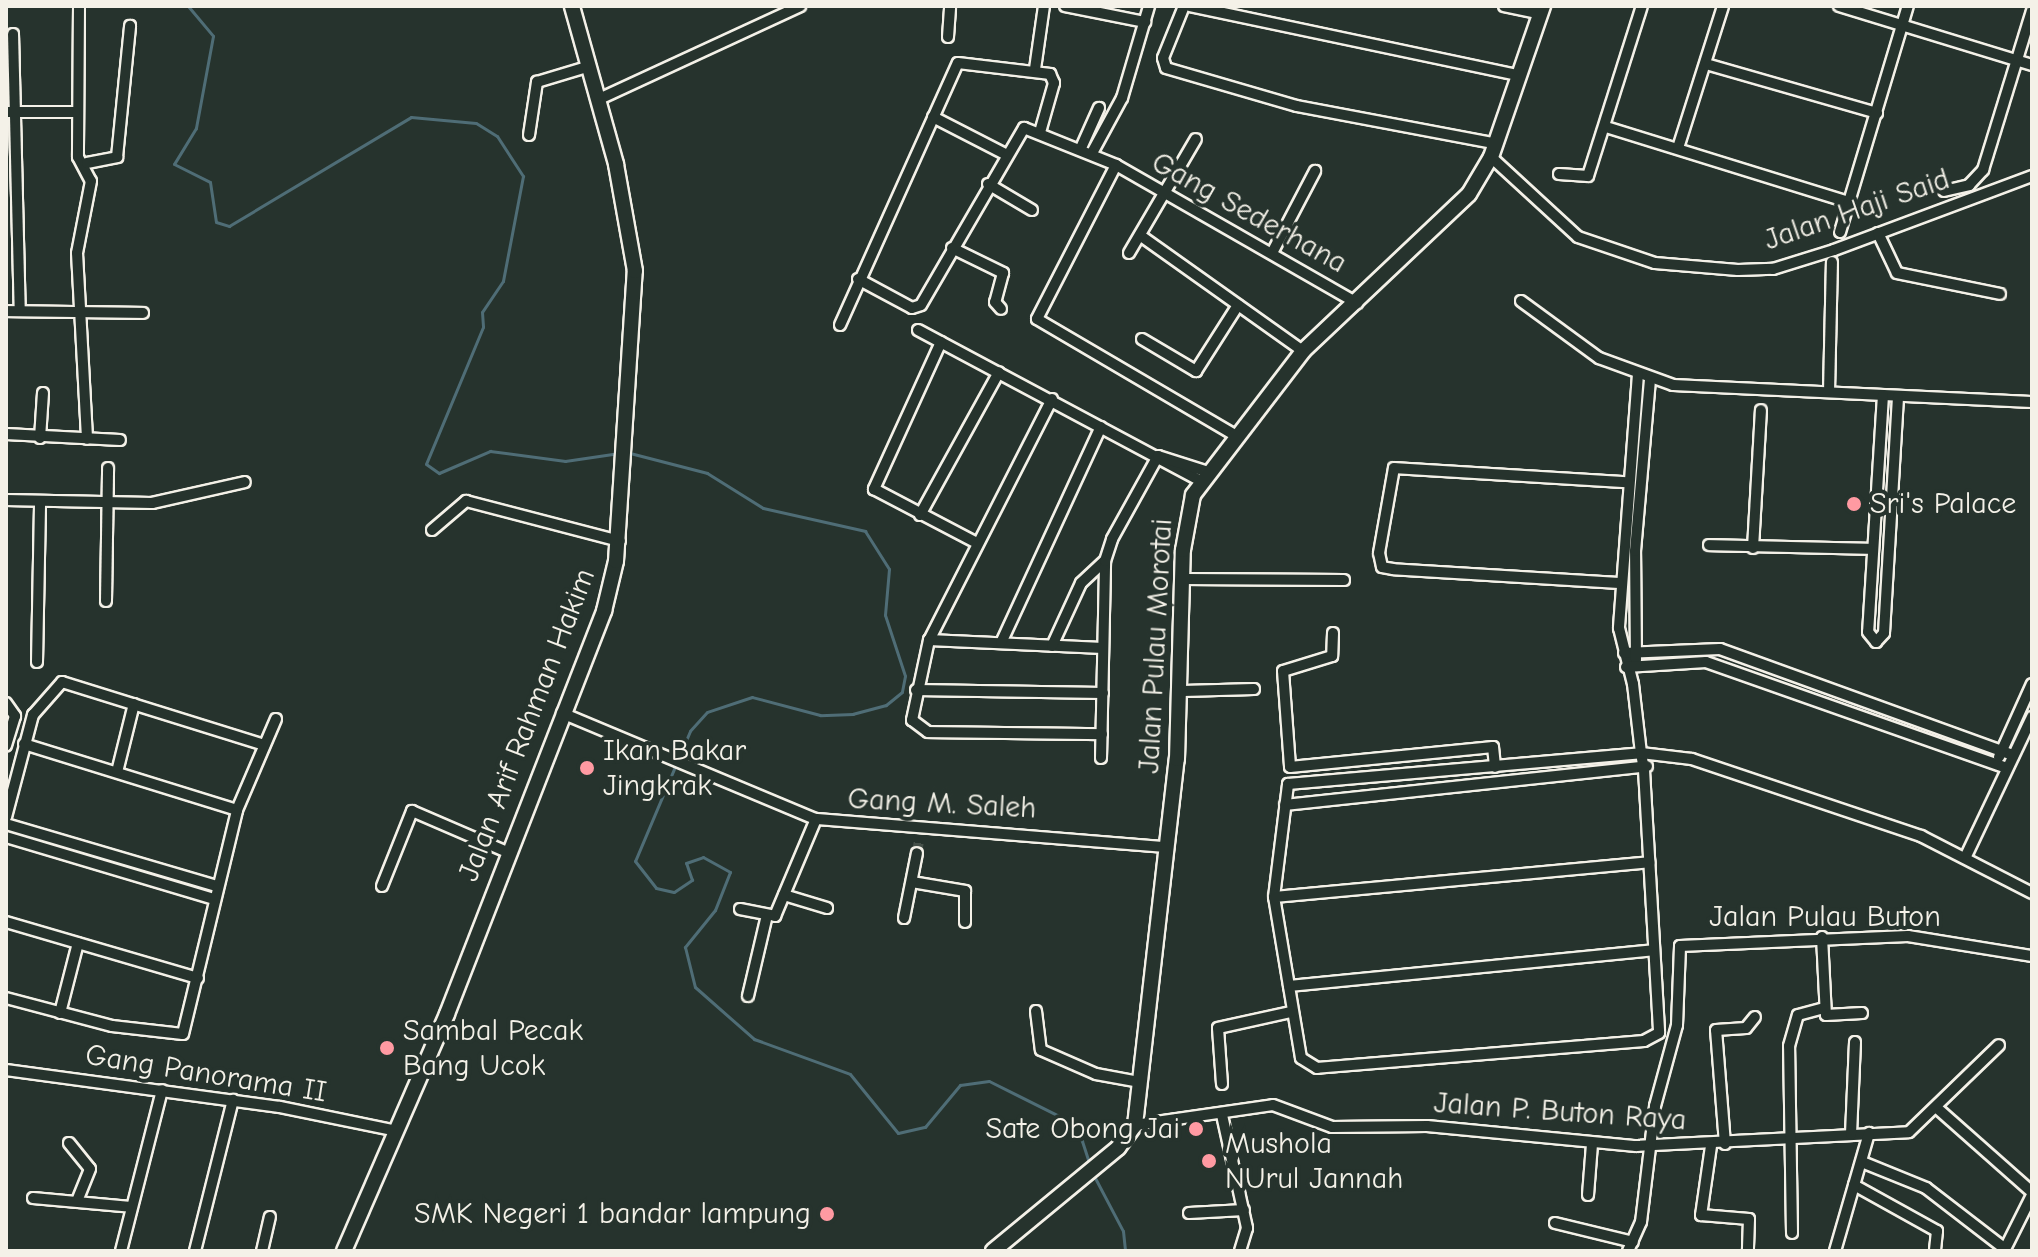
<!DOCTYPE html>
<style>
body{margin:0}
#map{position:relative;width:2038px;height:1257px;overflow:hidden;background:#26332d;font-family:"Comic Neue",sans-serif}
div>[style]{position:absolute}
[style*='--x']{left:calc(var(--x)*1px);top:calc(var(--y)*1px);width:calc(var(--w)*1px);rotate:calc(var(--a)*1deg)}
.stream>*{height:3px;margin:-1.5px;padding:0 1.5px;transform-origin:1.5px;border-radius:1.5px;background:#4f6d76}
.street-tunnel>*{height:10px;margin-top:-5px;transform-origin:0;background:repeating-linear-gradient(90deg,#455049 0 10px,transparent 0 15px)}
.roads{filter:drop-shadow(2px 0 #f4f1e8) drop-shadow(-2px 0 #f4f1e8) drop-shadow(0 2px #f4f1e8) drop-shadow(0 -2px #f4f1e8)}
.street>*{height:10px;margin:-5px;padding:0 5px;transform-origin:5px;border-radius:5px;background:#26332d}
.secondary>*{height:14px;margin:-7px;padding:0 7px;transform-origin:7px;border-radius:7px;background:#26332d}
.dots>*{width:22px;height:22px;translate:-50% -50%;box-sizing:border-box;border:4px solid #26332d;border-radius:50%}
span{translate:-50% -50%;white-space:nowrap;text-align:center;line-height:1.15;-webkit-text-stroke:8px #26332d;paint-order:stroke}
.street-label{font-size:30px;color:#f4f1e8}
.poi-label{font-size:30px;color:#f4f1e8}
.left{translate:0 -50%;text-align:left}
.right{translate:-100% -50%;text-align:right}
.frame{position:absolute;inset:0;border:8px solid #f4f1e8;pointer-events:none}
</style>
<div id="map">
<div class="stream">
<i style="--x:188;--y:6;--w:39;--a:50"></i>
<i style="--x:213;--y:36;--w:94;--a:100.5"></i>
<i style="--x:196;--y:128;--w:42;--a:121.4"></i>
<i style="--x:174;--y:164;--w:40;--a:26.6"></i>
<i style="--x:210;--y:182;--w:40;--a:81.5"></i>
<i style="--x:216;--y:222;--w:14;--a:17"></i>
<i style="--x:229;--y:226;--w:212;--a:-30.9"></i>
<i style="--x:411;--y:117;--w:65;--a:5.3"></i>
<i style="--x:476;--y:123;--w:25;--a:32"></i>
<i style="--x:497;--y:136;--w:48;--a:57"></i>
<i style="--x:523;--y:176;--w:107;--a:100.8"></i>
<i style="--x:503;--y:281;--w:37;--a:124"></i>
<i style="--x:482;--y:312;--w:15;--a:86"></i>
<i style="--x:483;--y:327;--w:148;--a:112.6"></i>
<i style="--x:426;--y:464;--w:16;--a:35"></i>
<i style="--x:439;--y:473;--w:56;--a:-23.3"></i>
<i style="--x:490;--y:451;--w:76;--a:7.6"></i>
<i style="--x:565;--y:461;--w:55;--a:-8.4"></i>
<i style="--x:626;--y:452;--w:84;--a:14.5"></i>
<i style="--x:707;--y:473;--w:66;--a:32"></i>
<i style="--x:763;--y:508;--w:105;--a:12.7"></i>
<i style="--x:865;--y:531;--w:45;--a:57.7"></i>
<i style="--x:889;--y:569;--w:46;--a:95"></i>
<i style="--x:885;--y:615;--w:64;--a:71.8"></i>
<i style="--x:905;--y:676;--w:16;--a:101"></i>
<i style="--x:902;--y:692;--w:21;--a:141"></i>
<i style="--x:886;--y:705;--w:34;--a:165"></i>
<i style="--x:853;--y:714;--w:33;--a:178"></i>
<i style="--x:820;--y:715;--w:70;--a:-165.2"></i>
<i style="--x:752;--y:697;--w:47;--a:161.6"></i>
<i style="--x:707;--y:712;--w:25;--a:132"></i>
<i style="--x:690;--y:731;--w:141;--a:112.9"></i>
<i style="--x:635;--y:861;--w:34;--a:52"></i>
<i style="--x:656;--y:888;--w:18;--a:13"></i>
<i style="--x:674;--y:892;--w:22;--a:-34"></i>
<i style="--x:692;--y:880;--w:18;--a:-109"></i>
<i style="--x:686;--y:863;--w:18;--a:-19"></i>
<i style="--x:703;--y:857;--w:31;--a:29"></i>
<i style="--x:730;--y:872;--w:41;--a:111.5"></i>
<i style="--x:715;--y:910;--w:48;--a:129"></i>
<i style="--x:685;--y:947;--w:41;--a:76"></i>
<i style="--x:695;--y:987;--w:79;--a:41.4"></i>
<i style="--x:754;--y:1039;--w:102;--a:20"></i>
<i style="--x:850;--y:1074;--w:76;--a:50.9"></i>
<i style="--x:898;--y:1133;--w:28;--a:-13"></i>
<i style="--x:925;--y:1127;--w:55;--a:-50.2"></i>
<i style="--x:960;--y:1085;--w:29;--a:-8"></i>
<i style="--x:989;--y:1081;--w:78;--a:26.6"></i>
<i style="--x:1059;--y:1116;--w:34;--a:47"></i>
<i style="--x:1082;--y:1141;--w:25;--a:72"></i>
<i style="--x:1094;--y:1176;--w:62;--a:62.2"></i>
<i style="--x:1123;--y:1231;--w:20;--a:84"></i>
</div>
<div class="street-tunnel">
<i style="--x:917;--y:853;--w:13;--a:-81"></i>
</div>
<div class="roads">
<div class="street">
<i style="--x:79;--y:6;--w:151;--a:90.4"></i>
<i style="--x:78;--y:157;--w:27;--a:62"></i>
<i style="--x:91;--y:181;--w:73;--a:101"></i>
<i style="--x:77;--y:253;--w:186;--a:86.9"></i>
<i style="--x:1065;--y:6;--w:82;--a:11.3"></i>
<i style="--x:1184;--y:6;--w:56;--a:112"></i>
<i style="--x:1163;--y:58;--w:10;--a:73"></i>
<i style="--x:1166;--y:68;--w:136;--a:16.2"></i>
<i style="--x:1297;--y:106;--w:199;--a:10.7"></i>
<i style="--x:1190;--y:6;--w:335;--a:11.9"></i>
<i style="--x:1504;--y:6;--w:38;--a:12"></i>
<i style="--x:1839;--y:6;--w:202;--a:17"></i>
<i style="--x:13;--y:34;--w:277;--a:88.6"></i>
<i style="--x:948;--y:37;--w:31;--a:-86"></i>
<i style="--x:1706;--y:64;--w:178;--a:16"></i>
<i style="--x:1035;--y:69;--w:64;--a:-81.9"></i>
<i style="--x:597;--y:100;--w:224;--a:-24.8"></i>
<i style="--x:6;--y:112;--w:69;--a:0"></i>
<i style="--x:933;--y:117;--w:81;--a:27.2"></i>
<i style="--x:1606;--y:127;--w:254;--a:17.2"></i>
<i style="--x:529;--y:135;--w:54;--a:-81.4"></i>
<i style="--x:537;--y:82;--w:52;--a:-16.7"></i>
<i style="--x:1081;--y:148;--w:44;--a:-65.8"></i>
<i style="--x:1678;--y:148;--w:149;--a:-72.4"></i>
<i style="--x:1092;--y:153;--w:63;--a:-61.4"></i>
<i style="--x:1122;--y:98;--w:96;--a:-73.6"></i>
<i style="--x:1491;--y:157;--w:118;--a:42.6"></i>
<i style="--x:1578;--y:237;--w:81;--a:18.7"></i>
<i style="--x:1655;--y:263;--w:83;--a:4.8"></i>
<i style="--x:1738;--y:270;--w:35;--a:-2"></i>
<i style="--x:1773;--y:269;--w:64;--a:-17.3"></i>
<i style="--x:1834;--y:250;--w:211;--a:-20.5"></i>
<i style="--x:87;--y:163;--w:31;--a:-11"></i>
<i style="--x:117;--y:157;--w:132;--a:-84.3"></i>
<i style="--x:1116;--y:165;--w:173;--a:117.2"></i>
<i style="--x:1037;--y:319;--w:229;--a:30.4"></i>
<i style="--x:1559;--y:174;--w:29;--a:4"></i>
<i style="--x:1588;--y:176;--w:178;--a:-72.4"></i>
<i style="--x:988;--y:184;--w:51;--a:30.6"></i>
<i style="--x:1944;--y:191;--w:26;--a:-13"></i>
<i style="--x:1969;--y:185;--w:21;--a:-47"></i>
<i style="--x:1983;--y:170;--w:166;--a:-72.9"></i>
<i style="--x:1840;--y:232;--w:236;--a:-73.3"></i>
<i style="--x:1878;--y:233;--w:44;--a:64.6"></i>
<i style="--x:1897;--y:273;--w:105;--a:11.5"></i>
<i style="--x:1141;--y:236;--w:199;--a:35.4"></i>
<i style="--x:952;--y:248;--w:57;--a:26.1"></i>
<i style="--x:1003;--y:273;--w:30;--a:105"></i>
<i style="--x:995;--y:302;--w:9;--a:49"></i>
<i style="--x:1129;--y:253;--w:132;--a:-59.6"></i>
<i style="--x:1272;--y:253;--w:93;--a:-62.3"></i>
<i style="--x:858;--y:279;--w:61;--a:28.2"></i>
<i style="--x:912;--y:308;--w:9;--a:-18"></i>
<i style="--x:921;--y:305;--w:205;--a:-59.8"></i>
<i style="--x:1024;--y:128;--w:99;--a:21.9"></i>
<i style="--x:1116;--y:165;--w:278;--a:29.8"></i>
<i style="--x:1521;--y:301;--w:97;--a:36.2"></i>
<i style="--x:1599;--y:358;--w:79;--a:20"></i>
<i style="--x:1673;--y:385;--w:359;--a:2.7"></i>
<i style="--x:6;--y:311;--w:137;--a:0.8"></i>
<i style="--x:840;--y:325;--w:287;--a:-65.8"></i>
<i style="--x:958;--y:63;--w:93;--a:6.8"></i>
<i style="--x:1050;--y:74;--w:10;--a:66"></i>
<i style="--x:1054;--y:83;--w:51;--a:105.9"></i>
<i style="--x:918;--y:330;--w:321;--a:28.1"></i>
<i style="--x:1142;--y:339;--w:63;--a:30.7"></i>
<i style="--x:1196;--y:371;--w:78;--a:-57.5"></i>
<i style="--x:941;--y:342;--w:162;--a:114.5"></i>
<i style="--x:874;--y:489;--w:116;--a:27.7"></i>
<i style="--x:1638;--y:374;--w:255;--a:94.3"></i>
<i style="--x:1619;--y:628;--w:58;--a:76"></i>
<i style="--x:1633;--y:684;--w:69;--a:83.4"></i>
<i style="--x:1641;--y:753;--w:17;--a:80"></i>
<i style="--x:1644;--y:770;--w:263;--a:86.7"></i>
<i style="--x:1659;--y:1033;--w:17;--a:152"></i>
<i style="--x:1644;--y:1041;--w:328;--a:175.3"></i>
<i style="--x:1317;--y:1068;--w:19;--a:-148"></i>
<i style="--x:1301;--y:1058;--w:163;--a:-99.5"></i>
<i style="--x:1274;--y:897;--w:114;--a:-82.9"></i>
<i style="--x:1288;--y:784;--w:354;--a:-5"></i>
<i style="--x:1641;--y:753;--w:51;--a:6.7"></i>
<i style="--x:1692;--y:759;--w:242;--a:18.6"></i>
<i style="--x:1921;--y:836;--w:125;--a:27.2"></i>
<i style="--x:1829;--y:392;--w:130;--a:-88.7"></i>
<i style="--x:1883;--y:395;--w:237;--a:93.6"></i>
<i style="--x:1868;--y:632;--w:13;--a:51"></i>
<i style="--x:1876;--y:642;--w:12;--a:-48"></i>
<i style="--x:1884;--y:633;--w:237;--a:-86.6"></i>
<i style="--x:1052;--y:399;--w:271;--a:117"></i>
<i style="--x:929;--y:640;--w:82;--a:102"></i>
<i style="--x:912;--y:720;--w:20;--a:37"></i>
<i style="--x:928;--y:732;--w:174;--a:0.7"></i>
<i style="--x:6;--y:434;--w:114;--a:3"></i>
<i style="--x:40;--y:438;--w:45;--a:-86.2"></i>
<i style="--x:6;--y:500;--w:146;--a:1.2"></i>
<i style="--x:152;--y:503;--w:95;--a:-12.7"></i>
<i style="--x:920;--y:515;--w:163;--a:-61.1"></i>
<i style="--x:432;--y:530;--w:45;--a:-40.5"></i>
<i style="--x:466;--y:501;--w:159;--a:14.6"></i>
<i style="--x:1709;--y:545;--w:163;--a:1.4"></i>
<i style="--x:1753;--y:548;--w:138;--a:-86.7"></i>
<i style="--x:1184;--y:579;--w:160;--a:0.4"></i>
<i style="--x:1619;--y:583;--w:226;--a:-176.5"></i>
<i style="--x:1393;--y:569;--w:11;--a:-170"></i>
<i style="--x:1382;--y:567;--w:14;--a:-102"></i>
<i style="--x:1379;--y:553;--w:86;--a:-80"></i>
<i style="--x:1394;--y:468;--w:232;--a:3.5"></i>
<i style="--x:106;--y:601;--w:133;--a:-89.1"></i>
<i style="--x:1333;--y:633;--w:23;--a:92"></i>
<i style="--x:1332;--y:656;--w:51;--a:163"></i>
<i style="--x:1283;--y:671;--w:96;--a:85.8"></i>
<i style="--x:1290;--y:767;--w:204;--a:-5.6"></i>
<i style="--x:1493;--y:747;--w:20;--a:84"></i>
<i style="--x:929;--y:640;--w:174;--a:2.6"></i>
<i style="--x:1001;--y:643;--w:238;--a:-65.2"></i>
<i style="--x:1052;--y:646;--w:69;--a:-65.3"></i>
<i style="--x:1081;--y:583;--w:33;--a:-43"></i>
<i style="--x:1624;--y:653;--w:96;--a:-2.4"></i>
<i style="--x:1720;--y:649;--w:312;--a:19.9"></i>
<i style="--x:1636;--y:660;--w:109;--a:-90.5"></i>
<i style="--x:1635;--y:551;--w:173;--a:-85"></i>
<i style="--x:37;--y:662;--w:160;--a:-88.9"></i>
<i style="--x:1626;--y:667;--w:80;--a:-3.6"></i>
<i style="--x:1706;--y:662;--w:319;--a:19.4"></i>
<i style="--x:916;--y:690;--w:187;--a:0.9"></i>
<i style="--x:1183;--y:691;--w:71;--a:-1.6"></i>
<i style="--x:6;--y:703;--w:16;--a:55"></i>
<i style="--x:15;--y:716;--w:31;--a:107"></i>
<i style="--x:562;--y:713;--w:275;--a:22.7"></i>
<i style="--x:816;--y:819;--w:352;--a:4.6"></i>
<i style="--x:24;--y:744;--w:223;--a:17.2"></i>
<i style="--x:1999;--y:757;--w:80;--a:-65.7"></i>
<i style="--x:1101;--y:758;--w:197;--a:-88.8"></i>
<i style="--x:1105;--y:561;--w:23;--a:-72"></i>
<i style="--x:1112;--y:539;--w:95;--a:-61"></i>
<i style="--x:1158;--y:456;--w:52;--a:17.7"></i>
<i style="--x:117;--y:772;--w:70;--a:-76"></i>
<i style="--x:1285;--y:805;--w:364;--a:-6.1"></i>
<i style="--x:6;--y:817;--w:106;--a:-75.2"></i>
<i style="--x:33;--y:715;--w:44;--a:-48.7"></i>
<i style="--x:62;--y:682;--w:212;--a:17.3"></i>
<i style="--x:6;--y:824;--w:219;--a:16.4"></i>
<i style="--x:6;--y:837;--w:217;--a:16.6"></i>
<i style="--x:1966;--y:856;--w:154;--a:-64.6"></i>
<i style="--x:912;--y:882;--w:54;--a:9.6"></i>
<i style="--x:965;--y:891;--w:31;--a:90"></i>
<i style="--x:382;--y:886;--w:81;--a:-68.2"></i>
<i style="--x:412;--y:811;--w:103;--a:23.3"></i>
<i style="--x:784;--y:895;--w:45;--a:16.8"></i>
<i style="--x:1274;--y:897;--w:377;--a:-5.3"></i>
<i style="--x:740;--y:909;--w:36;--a:11"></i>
<i style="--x:775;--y:916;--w:105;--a:-67.1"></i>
<i style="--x:904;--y:918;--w:66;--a:-78.7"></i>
<i style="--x:6;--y:922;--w:200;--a:16.3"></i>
<i style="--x:1822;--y:937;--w:78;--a:87.1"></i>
<i style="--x:1826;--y:1015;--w:36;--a:-3"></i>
<i style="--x:1289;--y:986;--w:366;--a:-5.6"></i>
<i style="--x:748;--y:996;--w:83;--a:-76.8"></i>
<i style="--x:6;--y:998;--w:110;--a:14.8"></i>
<i style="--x:112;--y:1026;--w:71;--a:6.4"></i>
<i style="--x:183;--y:1034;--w:230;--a:-76.4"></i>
<i style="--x:237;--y:810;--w:99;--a:-66.8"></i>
<i style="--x:1036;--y:1011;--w:39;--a:83"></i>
<i style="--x:1041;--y:1050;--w:60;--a:23.6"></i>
<i style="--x:1096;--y:1074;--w:45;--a:10.3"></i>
<i style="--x:60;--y:1013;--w:72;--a:-75.6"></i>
<i style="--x:6;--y:1070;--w:276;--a:7.7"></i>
<i style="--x:280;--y:1107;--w:119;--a:11.6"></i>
<i style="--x:1222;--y:1084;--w:56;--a:-94.1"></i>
<i style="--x:1218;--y:1028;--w:75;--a:-12.4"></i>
<i style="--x:1937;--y:1108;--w:127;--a:41.5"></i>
<i style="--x:1222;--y:1115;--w:116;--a:77.5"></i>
<i style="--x:1247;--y:1228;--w:24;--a:107"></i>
<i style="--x:1135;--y:1125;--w:139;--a:-8.2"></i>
<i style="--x:1273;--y:1105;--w:63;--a:20.4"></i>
<i style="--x:1332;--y:1127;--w:95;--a:-0.6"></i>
<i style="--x:1427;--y:1126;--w:210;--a:5.5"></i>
<i style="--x:1636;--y:1146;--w:273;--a:-2.9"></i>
<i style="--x:1909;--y:1132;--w:125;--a:-44"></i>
<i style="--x:1851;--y:1134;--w:92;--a:-87.5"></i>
<i style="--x:69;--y:1143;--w:33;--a:51"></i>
<i style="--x:90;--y:1169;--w:32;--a:112"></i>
<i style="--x:1725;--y:1144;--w:114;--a:-94.5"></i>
<i style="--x:1716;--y:1030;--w:30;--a:-4"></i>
<i style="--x:1746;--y:1028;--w:14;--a:-51"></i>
<i style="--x:1711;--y:1146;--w:70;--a:98.2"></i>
<i style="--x:1701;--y:1215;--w:48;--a:4.8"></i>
<i style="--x:1749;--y:1219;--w:32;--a:92"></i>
<i style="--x:1862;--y:1162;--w:69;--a:22.1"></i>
<i style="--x:1926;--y:1188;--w:98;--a:37.6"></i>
<i style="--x:1854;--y:1185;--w:95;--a:29"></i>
<i style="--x:1937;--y:1231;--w:20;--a:96"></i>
<i style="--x:1588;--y:1195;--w:51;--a:-85.5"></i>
<i style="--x:33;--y:1198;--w:98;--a:5.2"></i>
<i style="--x:1189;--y:1213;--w:55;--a:-3.1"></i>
<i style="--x:1555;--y:1223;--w:80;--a:13.7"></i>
<i style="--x:1792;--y:1233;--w:187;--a:-90.9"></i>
<i style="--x:1789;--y:1046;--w:32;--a:-74"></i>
<i style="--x:1798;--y:1015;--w:28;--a:-15"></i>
<i style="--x:121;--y:1251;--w:166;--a:-75.7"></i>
<i style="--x:195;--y:1251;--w:156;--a:-75.9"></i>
<i style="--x:262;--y:1251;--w:35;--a:-77"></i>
<i style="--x:1628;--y:1251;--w:32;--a:-66"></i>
<i style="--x:1641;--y:1222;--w:117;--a:-83.1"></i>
<i style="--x:1655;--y:1106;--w:84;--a:-74.8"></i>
<i style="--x:1677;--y:1025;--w:79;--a:-87.8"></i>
<i style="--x:1680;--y:946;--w:228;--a:-2.5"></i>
<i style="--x:1908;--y:936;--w:126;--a:9.2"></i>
<i style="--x:1835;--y:1251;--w:123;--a:-73.9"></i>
<i style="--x:2004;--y:1251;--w:63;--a:-63.4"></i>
</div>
<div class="secondary">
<i style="--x:344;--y:1251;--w:258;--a:-66.5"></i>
<i style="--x:447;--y:1014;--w:433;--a:-68.7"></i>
<i style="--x:604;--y:611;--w:51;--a:-76.5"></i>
<i style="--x:616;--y:561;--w:291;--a:-86.3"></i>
<i style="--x:635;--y:271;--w:109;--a:-100.1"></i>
<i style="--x:616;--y:164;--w:164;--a:-105.6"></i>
<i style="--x:993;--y:1251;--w:162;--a:-39.5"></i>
<i style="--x:1118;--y:1148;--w:29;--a:-54"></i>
<i style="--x:1135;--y:1125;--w:368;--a:-83.5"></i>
<i style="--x:1177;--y:759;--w:209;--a:-88.4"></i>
<i style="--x:1183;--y:550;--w:56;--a:-79.7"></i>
<i style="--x:1193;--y:495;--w:181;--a:-52.6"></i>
<i style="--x:1303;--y:351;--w:228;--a:-43.4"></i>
<i style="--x:1469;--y:194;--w:43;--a:-59.3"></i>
<i style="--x:1491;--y:157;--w:160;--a:-71"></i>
</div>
</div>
<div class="dots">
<i style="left:1854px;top:504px;background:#ff9aa2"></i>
<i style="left:587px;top:768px;background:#ff9aa2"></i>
<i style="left:387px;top:1048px;background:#ff9aa2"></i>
<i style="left:1196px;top:1129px;background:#ff9aa2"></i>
<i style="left:1209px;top:1161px;background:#ff9aa2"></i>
<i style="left:827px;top:1214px;background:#ff9aa2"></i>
</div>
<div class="street-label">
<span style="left:1857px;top:210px;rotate:-19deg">Jalan Haji Said</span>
<span style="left:1249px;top:213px;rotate:29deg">Gang Sederhana</span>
<span style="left:1156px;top:646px;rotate:-87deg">Jalan Pulau Morotai</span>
<span style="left:527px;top:725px;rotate:-69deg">Jalan Arif Rahman Hakim</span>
<span style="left:942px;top:804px;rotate:3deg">Gang M. Saleh</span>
<span style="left:1825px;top:917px">Jalan Pulau Buton</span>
<span style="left:206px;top:1074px;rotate:9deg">Gang Panorama II</span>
<span style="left:1560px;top:1112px;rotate:4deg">Jalan P. Buton Raya</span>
</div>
<div class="poi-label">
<span class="left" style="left:1870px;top:504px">Sri's Palace</span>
<span class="left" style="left:603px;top:768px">Ikan Bakar<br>Jingkrak</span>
<span class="left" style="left:403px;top:1048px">Sambal Pecak<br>Bang Ucok</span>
<span class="right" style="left:1180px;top:1129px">Sate Obong Jai</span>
<span class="left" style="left:1225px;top:1161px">Mushola<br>NUrul Jannah</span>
<span class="right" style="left:811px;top:1214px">SMK Negeri 1 bandar lampung</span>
</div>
<div class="frame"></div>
</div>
